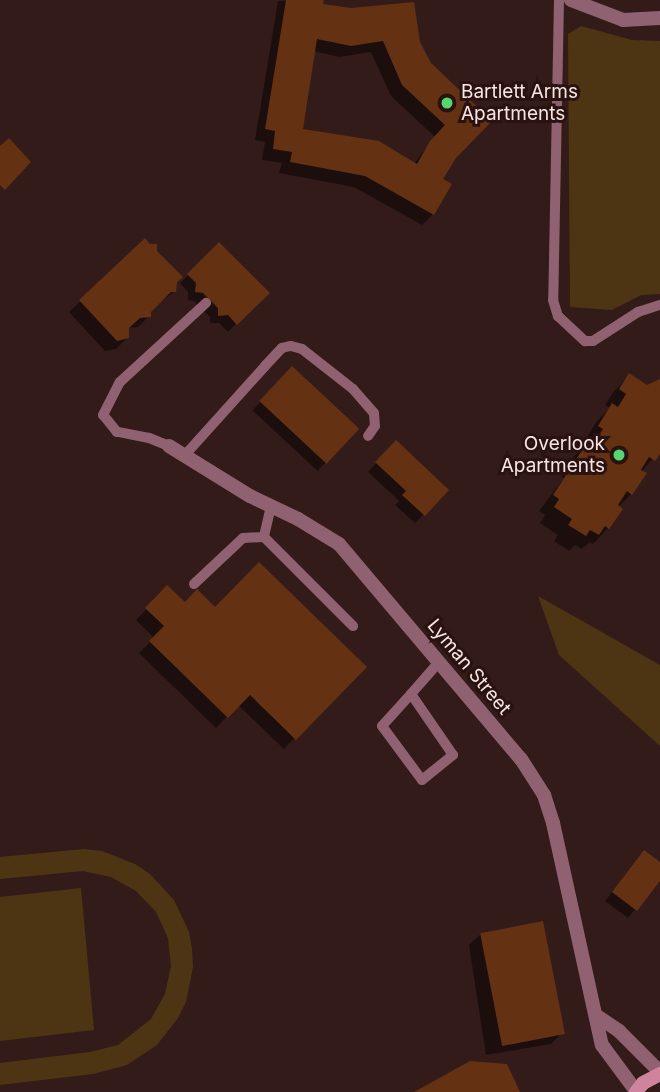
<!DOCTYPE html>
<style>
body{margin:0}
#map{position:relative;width:660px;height:1092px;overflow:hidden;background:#331b1a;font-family:Inter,sans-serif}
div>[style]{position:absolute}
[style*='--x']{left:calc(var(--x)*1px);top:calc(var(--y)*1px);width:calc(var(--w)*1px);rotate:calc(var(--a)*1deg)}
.green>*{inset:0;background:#4d3514}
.shadow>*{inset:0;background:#0007;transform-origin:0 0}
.building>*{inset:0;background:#653113;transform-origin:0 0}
.lane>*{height:10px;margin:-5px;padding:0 5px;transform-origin:5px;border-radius:5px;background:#906170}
.street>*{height:14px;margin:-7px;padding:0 7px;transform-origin:7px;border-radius:7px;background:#906170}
.secondary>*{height:14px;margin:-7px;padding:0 7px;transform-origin:7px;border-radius:7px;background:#cf839c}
.dots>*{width:19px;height:19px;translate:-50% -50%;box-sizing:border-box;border:4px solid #291210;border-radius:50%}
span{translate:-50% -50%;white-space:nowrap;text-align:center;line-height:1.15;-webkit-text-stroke:6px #291210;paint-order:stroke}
.poi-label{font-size:19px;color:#f6e5e3}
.left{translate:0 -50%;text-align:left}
.right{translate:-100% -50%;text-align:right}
.street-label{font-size:19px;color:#f6e5e3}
</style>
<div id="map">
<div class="green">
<i style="clip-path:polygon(581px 26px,632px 40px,660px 41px,660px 294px,641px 295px,612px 310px,570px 307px,568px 34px)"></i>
<i style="clip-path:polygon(538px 596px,660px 665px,660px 746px,559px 655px)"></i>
<i style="clip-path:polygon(84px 849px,102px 851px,135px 864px,150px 874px,174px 900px,189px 932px,192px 949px,193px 967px,186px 1002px,178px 1018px,157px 1045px,127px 1065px,93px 1074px,0 1085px,0 1063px,90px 1052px,118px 1045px,151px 1019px,165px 994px,171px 966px,168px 938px,156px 912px,136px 891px,111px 877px,83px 871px,0 879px,0 857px)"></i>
<i style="clip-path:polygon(81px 888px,94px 1030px,0 1041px,0 897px)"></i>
</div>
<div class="shadow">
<i style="clip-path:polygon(evenodd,322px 0,321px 5px,430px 64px,455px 157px,441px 180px,433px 214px,422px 225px,354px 187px,279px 173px,282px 163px,262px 160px,265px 142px,255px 140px,278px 1px,322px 0,314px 51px,339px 57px,371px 52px,391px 96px,435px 137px,414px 164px,301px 130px,314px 51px)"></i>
<i style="clip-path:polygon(145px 240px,155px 252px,175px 291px,149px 311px,149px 316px,138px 327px,127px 328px,127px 338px,116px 349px,105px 351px,69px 312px)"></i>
<i style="clip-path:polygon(219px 245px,267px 293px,228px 332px,219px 323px,210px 323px,210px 317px,194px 301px,188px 300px,188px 292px,180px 283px)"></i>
<i style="left:292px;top:368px;width:89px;height:58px;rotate:43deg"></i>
<i style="clip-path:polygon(629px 376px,647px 387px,660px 380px,660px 450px,641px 472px,631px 494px,618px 507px,608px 528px,593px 544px,590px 542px,582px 549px,575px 545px,569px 551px,554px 541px,558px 535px,540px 523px,545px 515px,539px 511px,564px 478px,561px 477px,575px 455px,587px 444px,584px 442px,597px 421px,610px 408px,605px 405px,614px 391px)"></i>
<i style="clip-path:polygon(396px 442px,447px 490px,415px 523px,395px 505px,399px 501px,368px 472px)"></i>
<i style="clip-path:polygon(167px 588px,184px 605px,215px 610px,364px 667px,284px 749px,238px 705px,216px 728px,139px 653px,154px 638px,136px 620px)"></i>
<i style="clip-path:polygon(644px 852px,660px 864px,660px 878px,628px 918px,605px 901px)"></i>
<i style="clip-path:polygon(481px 934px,562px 1033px,551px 1044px,486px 1055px,469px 945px)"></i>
</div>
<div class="building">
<i style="clip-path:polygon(evenodd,286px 0,324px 0,323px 4px,351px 8px,414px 2px,420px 42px,431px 63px,492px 121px,456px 158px,443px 179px,452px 184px,434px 215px,365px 176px,290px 162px,292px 152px,273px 149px,275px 131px,265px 129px,286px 0,317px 39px,351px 46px,383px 41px,402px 85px,445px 125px,430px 141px,417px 164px,379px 141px,303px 129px,317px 39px)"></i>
<i style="clip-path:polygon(9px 138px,31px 162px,5px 190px,0 185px,0 146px)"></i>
<i style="clip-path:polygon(145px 238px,150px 244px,157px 244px,157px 251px,183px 277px,177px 282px,176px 292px,171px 292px,151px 312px,151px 317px,140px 318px,129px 328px,129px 338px,117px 341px,79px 300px)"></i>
<i style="clip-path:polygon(219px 242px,270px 293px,237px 325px,228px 315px,218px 316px,218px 308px,203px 293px,195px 292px,196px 283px,187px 274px)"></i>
<i style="left:292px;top:366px;width:92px;height:48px;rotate:43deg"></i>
<i style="clip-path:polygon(629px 373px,647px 385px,660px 379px,660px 454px,655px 461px,649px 457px,641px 470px,647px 473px,632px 495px,627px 491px,618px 505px,623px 509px,609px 529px,605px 526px,599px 535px,590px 530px,586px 536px,568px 525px,572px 519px,554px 507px,559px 499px,553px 495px,568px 472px,573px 475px,580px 464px,575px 461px,590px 438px,595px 441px,603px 429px,598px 426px,612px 403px,618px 407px,626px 394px,619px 389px)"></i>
<i style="clip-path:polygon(396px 440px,449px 490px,425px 516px,402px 495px,406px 491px,375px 462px)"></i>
<i style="clip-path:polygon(259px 562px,367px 667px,296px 740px,250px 695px,228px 718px,149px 641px,164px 626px,145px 608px,167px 585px,185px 602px,197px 589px,215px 607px)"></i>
<i style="clip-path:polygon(644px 850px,660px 862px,660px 881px,637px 911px,612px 892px)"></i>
<i style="left:543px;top:921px;width:115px;height:64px;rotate:79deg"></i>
<i style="clip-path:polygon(470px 1061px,507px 1064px,520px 1092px,414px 1092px)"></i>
</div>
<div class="lane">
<i style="--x:559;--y:0;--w:300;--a:91.1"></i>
<i style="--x:553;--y:300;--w:17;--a:73"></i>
<i style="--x:558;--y:316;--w:37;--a:43"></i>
<i style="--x:585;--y:341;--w:8;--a:0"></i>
<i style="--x:593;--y:341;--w:54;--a:-32.8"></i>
<i style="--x:638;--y:312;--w:23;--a:-18"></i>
<i style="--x:169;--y:446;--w:22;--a:-158"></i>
<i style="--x:149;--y:438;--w:33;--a:-169"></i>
<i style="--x:117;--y:432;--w:22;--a:-129"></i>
<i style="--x:103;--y:415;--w:37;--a:-63"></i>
<i style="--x:120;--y:382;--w:117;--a:-42.6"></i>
<i style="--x:185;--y:455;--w:120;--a:-48"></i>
<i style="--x:265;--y:366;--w:25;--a:-47"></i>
<i style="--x:282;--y:348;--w:9;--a:-13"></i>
<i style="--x:291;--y:346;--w:11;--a:15"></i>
<i style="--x:302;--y:349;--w:65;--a:38.1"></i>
<i style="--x:353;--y:389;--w:32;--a:49"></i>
<i style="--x:374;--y:413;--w:13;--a:86"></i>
<i style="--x:375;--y:426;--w:12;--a:125"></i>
<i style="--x:271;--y:506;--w:32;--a:103"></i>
<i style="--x:264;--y:537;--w:126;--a:45"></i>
<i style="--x:194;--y:584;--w:67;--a:-43.2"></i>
<i style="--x:243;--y:538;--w:21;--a:-3"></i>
<i style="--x:411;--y:694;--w:43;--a:132.2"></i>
<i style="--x:382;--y:726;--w:67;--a:53.5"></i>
<i style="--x:422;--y:780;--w:40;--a:-39"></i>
<i style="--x:453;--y:755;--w:74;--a:-124.5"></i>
<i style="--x:411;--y:694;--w:43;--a:-48.8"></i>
</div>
<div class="street">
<i style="--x:571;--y:0;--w:56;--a:21"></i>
<i style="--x:623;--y:20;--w:37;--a:-3"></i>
<i style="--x:169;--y:446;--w:95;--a:31.7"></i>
<i style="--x:250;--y:496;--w:53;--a:25.6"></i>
<i style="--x:298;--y:519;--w:48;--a:31.4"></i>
<i style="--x:339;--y:544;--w:282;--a:49.8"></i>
<i style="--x:521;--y:759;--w:43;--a:57.4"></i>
<i style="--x:544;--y:795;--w:29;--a:72"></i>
<i style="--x:553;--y:823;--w:227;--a:77.6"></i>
<i style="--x:602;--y:1045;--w:57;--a:53.5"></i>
<i style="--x:597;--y:1016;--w:27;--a:34"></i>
<i style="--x:619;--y:1031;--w:58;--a:45"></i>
</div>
<div class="secondary">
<i style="--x:636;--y:1092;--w:11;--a:-52"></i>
<i style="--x:643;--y:1083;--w:19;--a:-28"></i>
</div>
<div class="dots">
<i style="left:447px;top:103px;background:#55d671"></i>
<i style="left:619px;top:455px;background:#55d671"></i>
</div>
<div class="poi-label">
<span class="left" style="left:461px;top:103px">Bartlett Arms<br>Apartments</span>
<span class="right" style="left:605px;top:455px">Overlook<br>Apartments</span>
</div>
<div class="street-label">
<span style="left:469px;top:667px;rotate:50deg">Lyman Street</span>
</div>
</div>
